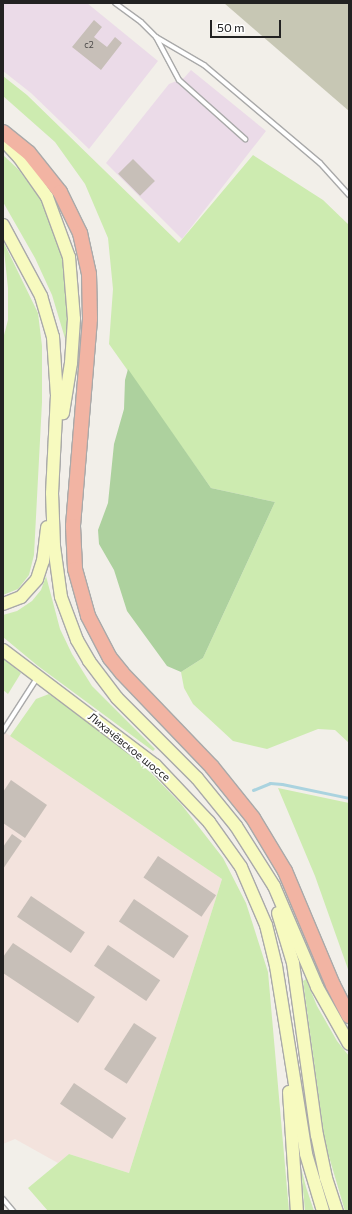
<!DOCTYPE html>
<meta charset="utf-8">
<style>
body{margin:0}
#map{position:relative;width:352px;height:1214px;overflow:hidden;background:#f2efe9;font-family:Commissioner,sans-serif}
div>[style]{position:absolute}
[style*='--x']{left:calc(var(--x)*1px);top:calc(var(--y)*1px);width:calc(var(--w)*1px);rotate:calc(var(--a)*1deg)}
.industrial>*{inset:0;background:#ebdbe8}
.military>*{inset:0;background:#f3e3dd}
.construction>*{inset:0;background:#c7c7b4}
.grass>*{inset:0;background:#cdebb0}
.forest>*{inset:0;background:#add19e}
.stream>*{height:3px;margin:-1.5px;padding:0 1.5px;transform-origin:1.5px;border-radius:1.5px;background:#aad3df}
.building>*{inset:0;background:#c7bfb8;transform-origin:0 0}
.roads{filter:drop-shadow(1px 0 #a9a9a9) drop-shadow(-1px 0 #a9a9a9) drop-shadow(0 1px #a9a9a9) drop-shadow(0 -1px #a9a9a9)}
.service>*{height:4px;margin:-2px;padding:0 2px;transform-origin:2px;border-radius:2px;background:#fff}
.secondary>*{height:12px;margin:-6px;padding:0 6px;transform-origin:6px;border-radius:6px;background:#f7fabf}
.trunk>*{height:14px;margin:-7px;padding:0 7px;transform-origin:7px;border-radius:7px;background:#f2b4a3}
span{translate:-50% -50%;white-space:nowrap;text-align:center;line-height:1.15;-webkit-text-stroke:3.5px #fff;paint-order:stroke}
.number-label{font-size:9px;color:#4b4948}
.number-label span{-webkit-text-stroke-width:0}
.street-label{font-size:11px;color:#222}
.frame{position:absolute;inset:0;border:4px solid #222;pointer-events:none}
.scale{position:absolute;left:210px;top:20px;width:71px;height:18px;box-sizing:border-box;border:2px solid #222;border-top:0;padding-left:5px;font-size:12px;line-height:14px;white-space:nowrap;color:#222;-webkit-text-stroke:3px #fff;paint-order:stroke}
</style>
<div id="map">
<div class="industrial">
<i style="clip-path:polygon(3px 3px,87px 3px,158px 61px,89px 149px,31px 93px,3px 71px)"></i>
<i style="clip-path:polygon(191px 70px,266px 131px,182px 239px,106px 163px,169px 84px,184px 78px)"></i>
</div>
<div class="military">
<i style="clip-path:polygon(3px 731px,222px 879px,129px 1173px,69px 1154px,58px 1163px,15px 1139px,3px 1144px)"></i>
</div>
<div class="construction">
<i style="clip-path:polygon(224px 3px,349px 3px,349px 111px)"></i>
</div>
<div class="grass">
<i style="clip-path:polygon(3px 76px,27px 95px,179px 243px,253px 155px,323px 200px,349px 225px,349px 743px,335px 730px,318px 729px,267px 749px,233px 741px,193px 704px,184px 688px,181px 672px,203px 658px,275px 502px,211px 488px,109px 344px,113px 289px,108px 238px,85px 184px,55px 142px,3px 96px)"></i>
<i style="clip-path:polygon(3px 155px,19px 170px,41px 200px,62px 254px,68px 307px,67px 345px,52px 295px,35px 258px,3px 202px)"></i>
<i style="clip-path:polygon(3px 241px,38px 313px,42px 346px,42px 402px,34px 555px,29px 575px,18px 589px,3px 595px,3px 339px,8px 320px,8px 288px)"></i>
<i style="clip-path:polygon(46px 576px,60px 629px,72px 654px,92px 686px,155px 749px,153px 751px,38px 666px,3px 637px,3px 615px,17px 611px,32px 601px,41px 590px)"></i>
<i style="clip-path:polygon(3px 658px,21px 673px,8px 694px,3px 690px)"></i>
<i style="clip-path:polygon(49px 694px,109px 737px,151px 773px,181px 804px,223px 858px,246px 903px,268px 972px,289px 1211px,48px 1211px,28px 1188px,69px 1154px,129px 1173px,222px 879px,10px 736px,36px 699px)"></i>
<i style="clip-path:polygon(278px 788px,349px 803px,349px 972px,315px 876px)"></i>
<i style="clip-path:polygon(306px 979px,317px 1006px,337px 1041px,349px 1056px,349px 1211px,345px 1211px,325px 1143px,303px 981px)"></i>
<i style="clip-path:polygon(301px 1168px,306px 1187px,314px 1211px,305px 1211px)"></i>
</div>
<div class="forest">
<i style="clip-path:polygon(128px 369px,211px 488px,275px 502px,203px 658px,181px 672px,167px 666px,127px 611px,114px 570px,99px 544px,98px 530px,108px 503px,114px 444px,124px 409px,125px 380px)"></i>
</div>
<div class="stream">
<i style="--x:253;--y:790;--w:18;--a:-22"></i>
<i style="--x:270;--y:783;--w:12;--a:5"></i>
<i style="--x:282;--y:784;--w:68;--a:11.8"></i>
</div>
<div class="building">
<i style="clip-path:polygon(94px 20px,102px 27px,94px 37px,107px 47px,115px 37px,122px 43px,101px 70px,72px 47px)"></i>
<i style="left:133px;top:159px;width:31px;height:21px;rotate:45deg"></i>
<i style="clip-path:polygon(11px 780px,47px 805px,25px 838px,3px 823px,3px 792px)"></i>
<i style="clip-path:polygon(12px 834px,22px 841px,3px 869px,3px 847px)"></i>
<i style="left:158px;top:856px;width:70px;height:26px;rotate:34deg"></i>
<i style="left:31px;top:896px;width:65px;height:25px;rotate:34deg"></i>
<i style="left:134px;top:899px;width:66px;height:27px;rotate:34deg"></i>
<i style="clip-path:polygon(13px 943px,95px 997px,78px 1023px,3px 973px,3px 957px)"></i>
<i style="left:108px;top:945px;width:63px;height:25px;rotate:34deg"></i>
<i style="left:134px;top:1023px;width:27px;height:55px;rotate:33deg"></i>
<i style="left:74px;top:1083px;width:63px;height:25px;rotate:34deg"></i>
</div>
<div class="roads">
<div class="service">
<i style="--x:115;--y:3;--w:32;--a:36"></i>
<i style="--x:141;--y:22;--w:21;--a:45"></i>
<i style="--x:156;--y:37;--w:49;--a:61.9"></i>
<i style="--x:179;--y:80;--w:89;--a:41.8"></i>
<i style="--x:156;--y:37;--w:56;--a:30.3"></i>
<i style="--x:204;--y:65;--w:152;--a:40.2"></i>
<i style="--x:320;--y:163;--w:43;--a:47.8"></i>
<i style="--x:3;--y:731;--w:63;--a:-57.3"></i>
<i style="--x:3;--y:1199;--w:16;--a:50"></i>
</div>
<div class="secondary">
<i style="--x:3;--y:140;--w:23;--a:47"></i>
<i style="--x:19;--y:157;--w:49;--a:55"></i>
<i style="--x:47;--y:197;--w:64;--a:69.9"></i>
<i style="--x:69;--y:257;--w:62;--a:85.4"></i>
<i style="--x:74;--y:319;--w:44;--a:93.9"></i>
<i style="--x:71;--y:363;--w:51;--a:99.1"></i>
<i style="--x:3;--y:225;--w:81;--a:61.8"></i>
<i style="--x:41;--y:296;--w:43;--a:73.7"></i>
<i style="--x:53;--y:337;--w:58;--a:86.1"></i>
<i style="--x:57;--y:395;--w:98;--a:92.9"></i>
<i style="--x:52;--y:493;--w:53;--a:87.8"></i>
<i style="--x:54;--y:546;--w:51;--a:82.2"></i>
<i style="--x:61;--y:597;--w:46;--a:69.6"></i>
<i style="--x:77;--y:640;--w:24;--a:60"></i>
<i style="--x:89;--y:661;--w:46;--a:52.9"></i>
<i style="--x:117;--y:698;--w:113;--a:45"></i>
<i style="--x:197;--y:778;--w:62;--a:50.9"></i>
<i style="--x:236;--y:826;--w:71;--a:57.7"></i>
<i style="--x:274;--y:886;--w:110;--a:66.9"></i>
<i style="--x:317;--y:987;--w:65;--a:60.7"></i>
<i style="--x:3;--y:604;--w:19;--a:-21"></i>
<i style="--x:21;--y:597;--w:24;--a:-48"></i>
<i style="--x:37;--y:579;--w:19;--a:-72"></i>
<i style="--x:43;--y:561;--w:34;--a:-83"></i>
<i style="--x:3;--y:650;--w:191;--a:37.1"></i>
<i style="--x:155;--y:765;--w:79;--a:46.5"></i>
<i style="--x:209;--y:822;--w:55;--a:54.6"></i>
<i style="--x:241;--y:867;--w:63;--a:66.7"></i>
<i style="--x:266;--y:925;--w:42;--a:76.3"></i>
<i style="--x:276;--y:966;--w:190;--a:80.9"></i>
<i style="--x:306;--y:1154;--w:59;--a:73.4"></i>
<i style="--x:278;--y:913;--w:52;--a:73.3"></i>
<i style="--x:293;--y:963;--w:174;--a:82.1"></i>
<i style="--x:317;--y:1135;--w:44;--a:78.2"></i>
<i style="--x:326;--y:1178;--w:35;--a:72"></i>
<i style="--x:289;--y:1092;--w:119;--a:86.2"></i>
</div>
<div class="trunk">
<i style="--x:3;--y:132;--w:33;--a:39"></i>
<i style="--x:29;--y:153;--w:50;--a:51.5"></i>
<i style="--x:60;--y:192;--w:46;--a:64"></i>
<i style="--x:80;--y:233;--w:42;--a:77.6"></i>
<i style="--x:89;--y:274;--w:45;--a:88.7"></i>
<i style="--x:90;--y:319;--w:208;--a:94.7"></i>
<i style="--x:73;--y:526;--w:43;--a:87.3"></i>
<i style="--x:75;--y:569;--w:49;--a:74.5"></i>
<i style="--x:88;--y:616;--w:47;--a:62.4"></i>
<i style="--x:110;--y:658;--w:19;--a:51"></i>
<i style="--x:122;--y:673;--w:130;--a:46.2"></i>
<i style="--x:212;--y:767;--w:65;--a:51.2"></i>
<i style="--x:253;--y:818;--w:62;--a:58.9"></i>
<i style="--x:285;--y:871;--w:124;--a:67.2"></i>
<i style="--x:333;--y:985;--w:35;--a:63"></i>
</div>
</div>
<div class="number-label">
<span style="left:89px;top:45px">с2</span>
</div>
<div class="street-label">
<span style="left:129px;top:747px;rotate:39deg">Лихачёвское шоссе</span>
</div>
<div class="frame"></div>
<div class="scale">50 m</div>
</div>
